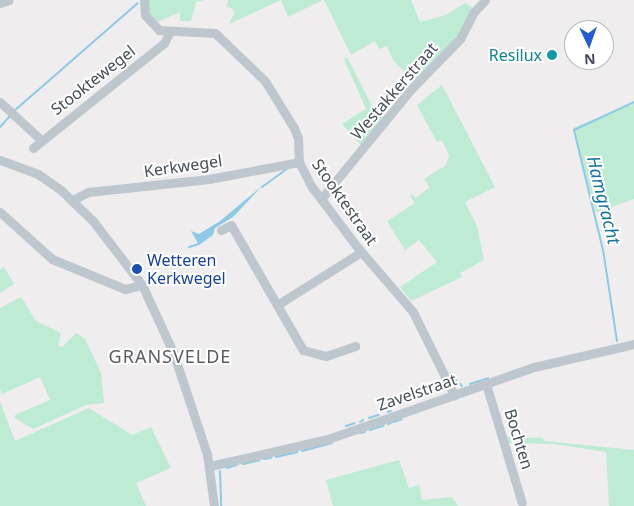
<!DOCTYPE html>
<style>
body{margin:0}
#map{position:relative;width:634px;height:506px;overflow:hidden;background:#efeded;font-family:"Noto Sans",sans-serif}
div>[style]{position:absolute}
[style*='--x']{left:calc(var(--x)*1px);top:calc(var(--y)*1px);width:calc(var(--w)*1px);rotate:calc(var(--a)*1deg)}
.green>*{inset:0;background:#bdebd3}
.water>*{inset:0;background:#8ccae6}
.stream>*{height:2px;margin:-1px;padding:0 1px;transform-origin:1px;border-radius:1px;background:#8ccae6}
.minor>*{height:9px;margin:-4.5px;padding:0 4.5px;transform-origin:4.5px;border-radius:4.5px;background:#bec6ce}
.dots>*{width:14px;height:14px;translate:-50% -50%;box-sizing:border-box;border:2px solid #fff;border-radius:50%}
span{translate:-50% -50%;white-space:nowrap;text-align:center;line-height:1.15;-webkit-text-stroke:4px #fff;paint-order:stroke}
.culture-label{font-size:16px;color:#0d838f}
.right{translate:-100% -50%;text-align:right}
.street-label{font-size:16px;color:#464e59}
.transit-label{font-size:16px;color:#164399}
.left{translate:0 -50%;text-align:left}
.water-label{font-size:18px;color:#14749e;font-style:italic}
.neighbourhood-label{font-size:18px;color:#5a5c61;letter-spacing:1px}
.north{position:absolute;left:564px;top:20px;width:50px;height:50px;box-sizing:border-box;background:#fff;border:1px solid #b5b8bd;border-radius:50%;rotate:177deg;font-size:14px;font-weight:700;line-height:20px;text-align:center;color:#464e59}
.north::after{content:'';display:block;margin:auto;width:18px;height:22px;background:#235ed3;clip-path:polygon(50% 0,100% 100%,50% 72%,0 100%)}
</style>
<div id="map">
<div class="green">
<i style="clip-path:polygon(146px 0,204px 0,196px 2px,191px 21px,180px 21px,180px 12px,155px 23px,149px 17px)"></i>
<i style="clip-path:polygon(229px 0,323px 0,288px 17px,281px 0,229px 24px,234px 14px,233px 9px,226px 6px)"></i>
<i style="clip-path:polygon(324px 0,411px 0,420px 22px,446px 15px,465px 3px,472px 7px,458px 37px,414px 81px,393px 60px,387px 46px,379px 49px,375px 41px,351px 55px)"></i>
<i style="clip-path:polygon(347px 57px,373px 108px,384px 117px,361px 145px,342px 124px,366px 109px,344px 59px)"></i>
<i style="clip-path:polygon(442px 85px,495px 187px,465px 202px,477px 226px,484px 260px,460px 273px,462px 277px,411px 301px,400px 287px,437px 262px,419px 240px,405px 250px,387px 221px,415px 203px,410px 196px,412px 194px,416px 198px,430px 187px,424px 179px,446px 165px,449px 155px,442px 140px,437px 142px,417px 105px)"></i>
<i style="clip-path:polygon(634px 102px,634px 199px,596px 212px,573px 128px)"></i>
<i style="clip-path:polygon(4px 267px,14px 284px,0 293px,0 270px)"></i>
<i style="clip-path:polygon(21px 297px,36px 321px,61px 333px,58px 346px,62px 347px,76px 333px,85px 339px,101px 373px,104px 403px,86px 405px,33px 429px,15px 418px,15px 415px,50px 400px,40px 377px,2px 394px,0 389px,0 308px)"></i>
<i style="clip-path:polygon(0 401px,15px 441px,89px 408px,132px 435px,151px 427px,171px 468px,136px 483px,146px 506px,0 506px)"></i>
<i style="clip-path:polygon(506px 437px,543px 438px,544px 441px,634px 450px,634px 506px,609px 506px,606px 452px,555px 444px,507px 443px)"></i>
<i style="clip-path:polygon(399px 460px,409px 488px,419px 485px,422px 500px,452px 497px,458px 506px,333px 506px,326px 480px)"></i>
</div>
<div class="water">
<i style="clip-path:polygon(262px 186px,233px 217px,215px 228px,213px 235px,199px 245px,191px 231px,199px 234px,220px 221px)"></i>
</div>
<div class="stream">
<i style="--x:14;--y:111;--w:164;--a:-41.1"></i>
<i style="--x:0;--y:127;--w:15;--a:-48"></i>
<i style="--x:262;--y:187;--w:32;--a:-36"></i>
<i style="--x:189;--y:247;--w:10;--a:-17"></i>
<i style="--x:617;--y:341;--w:92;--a:-98.7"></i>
<i style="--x:603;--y:250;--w:123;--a:-103.6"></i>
<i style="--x:574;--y:130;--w:66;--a:-25"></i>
<i style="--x:450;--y:374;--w:17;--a:45"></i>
<i style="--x:470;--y:384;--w:19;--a:-18"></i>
<i style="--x:388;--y:412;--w:3;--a:-18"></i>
<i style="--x:369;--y:418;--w:10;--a:-17"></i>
<i style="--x:360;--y:422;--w:4;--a:-34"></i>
<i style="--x:393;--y:422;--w:9;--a:-18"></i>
<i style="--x:388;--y:424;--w:3;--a:-18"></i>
<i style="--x:346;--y:426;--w:9;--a:-18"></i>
<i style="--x:370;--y:430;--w:14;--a:-17"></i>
<i style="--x:360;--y:433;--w:5;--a:-11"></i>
<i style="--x:302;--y:451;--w:31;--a:-15"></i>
<i style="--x:276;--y:457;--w:22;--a:-13"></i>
<i style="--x:264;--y:459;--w:7;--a:-8"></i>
<i style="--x:243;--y:464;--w:17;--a:-13"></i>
<i style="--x:227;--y:468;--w:10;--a:-17"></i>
<i style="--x:220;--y:471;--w:35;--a:88"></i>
</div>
<div class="minor">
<i style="--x:144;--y:0;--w:15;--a:86"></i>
<i style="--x:145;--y:15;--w:21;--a:47"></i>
<i style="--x:159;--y:30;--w:56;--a:3.1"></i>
<i style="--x:215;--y:33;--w:69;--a:43.8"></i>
<i style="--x:265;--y:81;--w:55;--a:58.3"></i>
<i style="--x:294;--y:128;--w:11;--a:68"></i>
<i style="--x:298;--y:138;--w:24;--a:88"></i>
<i style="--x:299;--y:162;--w:28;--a:63"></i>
<i style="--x:312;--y:187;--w:76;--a:53"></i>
<i style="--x:358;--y:248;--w:84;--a:49.3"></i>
<i style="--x:413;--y:312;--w:93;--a:63.7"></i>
<i style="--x:0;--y:3;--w:9;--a:-18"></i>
<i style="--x:0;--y:102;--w:56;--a:42.8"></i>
<i style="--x:33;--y:148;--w:168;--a:-38.7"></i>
<i style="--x:164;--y:43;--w:11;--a:-63"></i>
<i style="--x:0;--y:160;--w:40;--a:20.2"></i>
<i style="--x:38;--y:174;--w:29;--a:35"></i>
<i style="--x:62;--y:191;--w:43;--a:44.1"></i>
<i style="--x:93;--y:221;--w:81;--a:52.6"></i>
<i style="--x:142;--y:285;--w:74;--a:65.2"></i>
<i style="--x:173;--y:352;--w:108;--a:71.6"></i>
<i style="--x:207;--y:454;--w:52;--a:82.3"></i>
<i style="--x:321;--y:199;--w:144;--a:-50.7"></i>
<i style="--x:412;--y:88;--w:69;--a:-45.6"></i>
<i style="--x:460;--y:39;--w:30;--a:-63"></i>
<i style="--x:474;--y:12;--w:16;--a:-47"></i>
<i style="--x:73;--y:200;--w:17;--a:-28"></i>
<i style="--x:88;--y:192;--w:122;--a:-6.1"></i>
<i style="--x:209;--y:179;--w:92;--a:-10.7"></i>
<i style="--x:0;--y:212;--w:70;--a:42.1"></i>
<i style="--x:52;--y:259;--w:79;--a:22.3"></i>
<i style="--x:125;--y:289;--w:17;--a:-13"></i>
<i style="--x:221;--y:230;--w:11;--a:-27"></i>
<i style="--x:231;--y:225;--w:144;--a:60.1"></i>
<i style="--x:303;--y:350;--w:24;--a:15"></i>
<i style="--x:326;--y:356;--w:31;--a:-19"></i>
<i style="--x:277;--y:305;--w:99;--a:-32.2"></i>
<i style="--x:486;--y:384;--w:124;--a:73.2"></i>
<i style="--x:210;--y:466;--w:121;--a:-12.9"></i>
<i style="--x:328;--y:439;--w:218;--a:-19.3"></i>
<i style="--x:534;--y:367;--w:103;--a:-13"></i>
</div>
<div class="dots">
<i style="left:552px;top:55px;background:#0f9aa8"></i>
<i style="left:137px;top:269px;background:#1a4fb4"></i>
</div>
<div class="culture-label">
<span class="right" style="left:542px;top:55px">Resilux</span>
</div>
<div class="street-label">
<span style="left:93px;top:80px;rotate:-38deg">Stooktewegel</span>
<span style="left:394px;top:91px;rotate:-49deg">Westakkerstraat</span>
<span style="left:183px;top:166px;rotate:-8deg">Kerkwegel</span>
<span style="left:345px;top:202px;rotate:55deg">Stooktestraat</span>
<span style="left:417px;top:392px;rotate:-19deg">Zavelstraat</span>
<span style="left:519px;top:439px;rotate:73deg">Bochten</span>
</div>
<div class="transit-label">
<span class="left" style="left:147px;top:269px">Wetteren<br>Kerkwegel</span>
</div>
<div class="water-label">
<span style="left:604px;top:200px;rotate:76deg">Hamgracht</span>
</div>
<div class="neighbourhood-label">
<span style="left:170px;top:356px">GRANSVELDE</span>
</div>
<div class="north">N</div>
</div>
